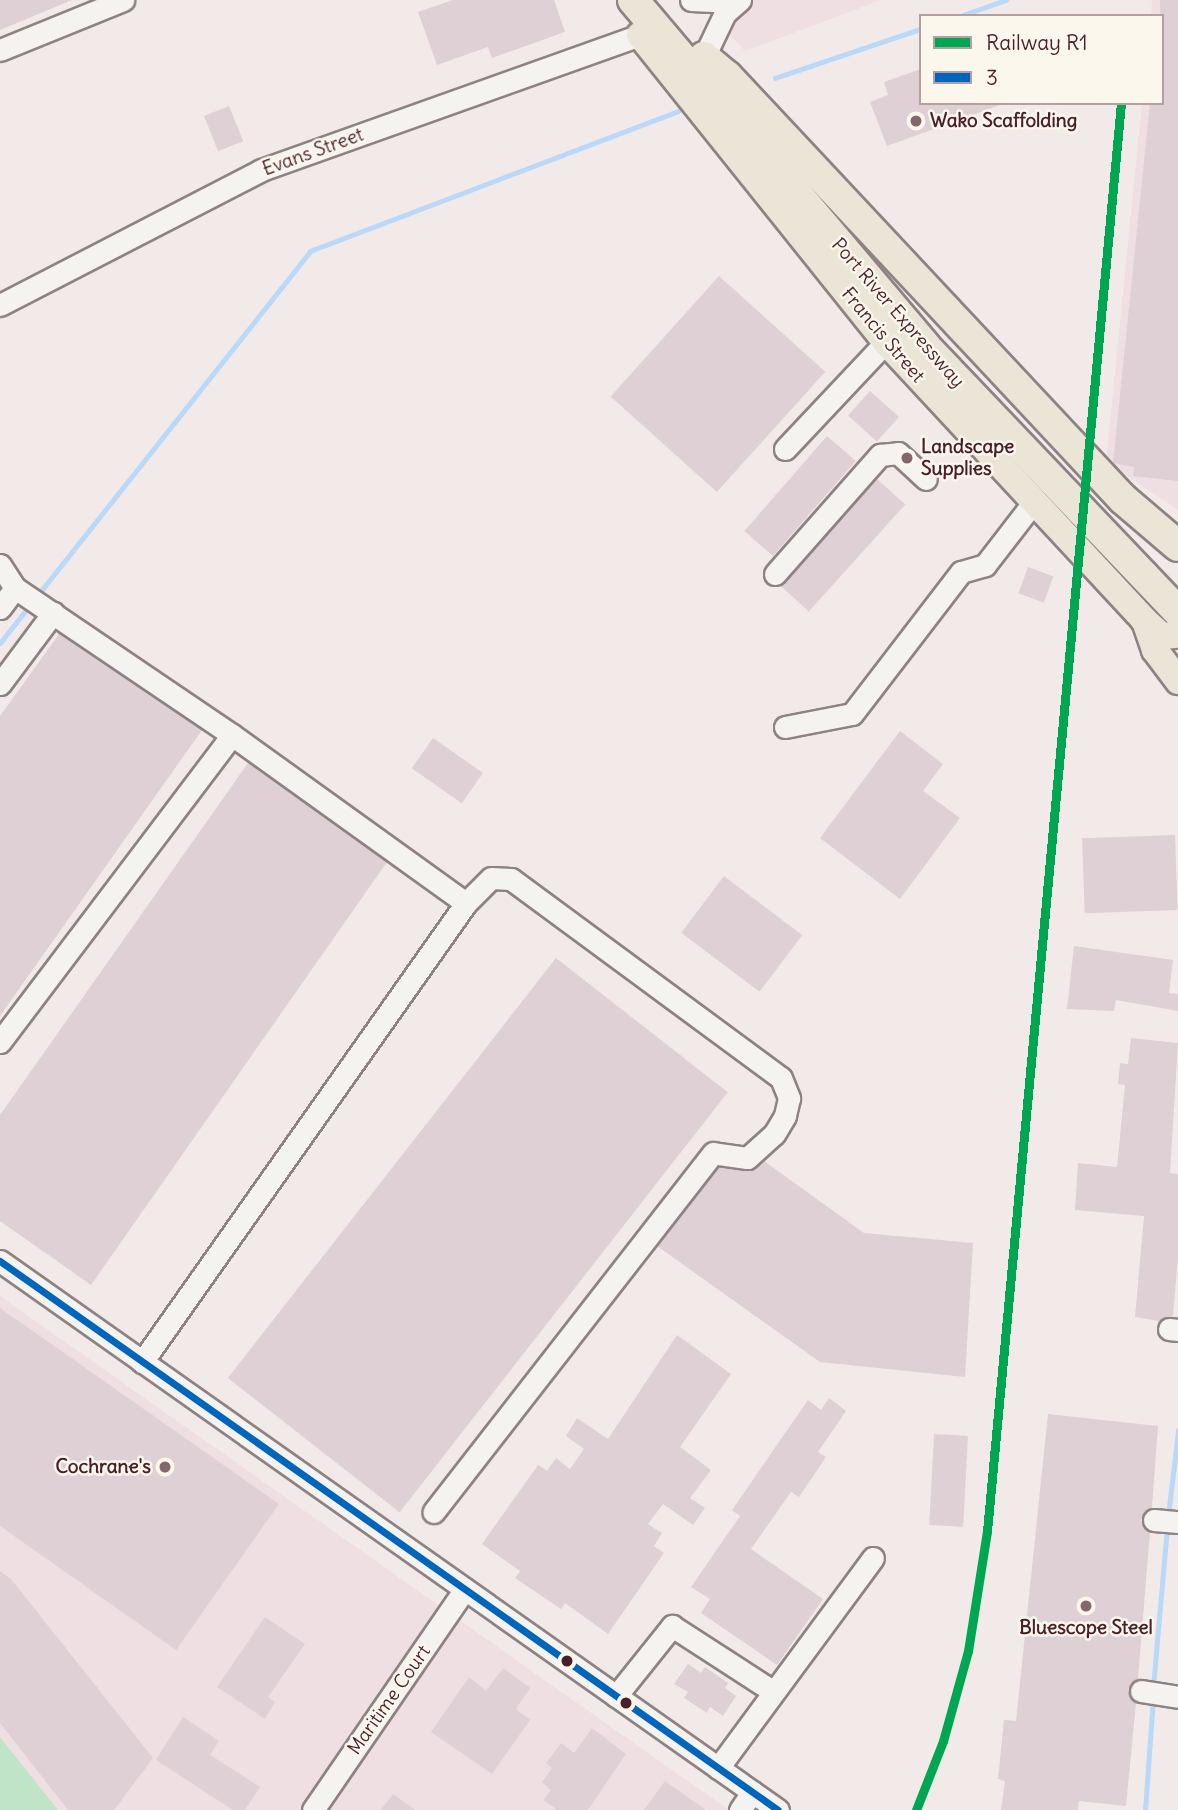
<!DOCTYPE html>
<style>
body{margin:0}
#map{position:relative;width:1178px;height:1810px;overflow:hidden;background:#f2eae8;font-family:Delius,sans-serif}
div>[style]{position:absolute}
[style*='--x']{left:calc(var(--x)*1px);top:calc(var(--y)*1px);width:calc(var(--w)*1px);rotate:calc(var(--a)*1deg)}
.built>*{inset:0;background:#f0dfe2}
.green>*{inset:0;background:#bfe4c8}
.stream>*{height:4.5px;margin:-2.25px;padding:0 2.25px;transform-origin:2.25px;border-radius:2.25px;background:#bad8f7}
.building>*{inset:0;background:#ded0d5;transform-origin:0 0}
.roads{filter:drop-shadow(2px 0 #8e8283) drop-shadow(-2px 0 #8e8283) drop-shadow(0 2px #8e8283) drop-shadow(0 -2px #8e8283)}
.minor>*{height:21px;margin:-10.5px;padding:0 10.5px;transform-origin:10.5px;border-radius:10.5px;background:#f5f3f0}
.major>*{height:26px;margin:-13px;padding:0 13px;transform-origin:13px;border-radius:13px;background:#eae5d7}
.highway>*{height:30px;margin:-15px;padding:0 15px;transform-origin:15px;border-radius:15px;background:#eae5d7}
.bus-1>*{height:7px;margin:-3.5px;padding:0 3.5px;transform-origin:3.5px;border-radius:3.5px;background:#0065bd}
.rail-1>*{height:9px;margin:-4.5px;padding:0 4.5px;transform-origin:4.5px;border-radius:4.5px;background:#00a651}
.dots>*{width:19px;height:19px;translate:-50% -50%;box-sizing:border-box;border:4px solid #fbf7ec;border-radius:50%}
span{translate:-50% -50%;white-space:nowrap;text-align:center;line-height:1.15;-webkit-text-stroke:5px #fbf7ec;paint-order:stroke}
.poi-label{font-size:19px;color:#4a1f2b;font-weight:700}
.left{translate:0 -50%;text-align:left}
.right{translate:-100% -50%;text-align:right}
.street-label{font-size:19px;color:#4a1f2b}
.legend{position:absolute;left:919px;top:14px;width:245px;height:91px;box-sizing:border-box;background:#fbf7ec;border:2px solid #b4a19f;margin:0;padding:9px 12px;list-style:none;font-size:21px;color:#4a1f2b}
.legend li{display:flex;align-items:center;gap:14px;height:35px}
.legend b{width:35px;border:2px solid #b4a19f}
</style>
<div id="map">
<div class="built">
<i style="clip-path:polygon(696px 0,881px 0,745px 51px)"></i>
<i style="clip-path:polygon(1152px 0,1178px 0,1178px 510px,1106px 462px,1142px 103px,1162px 103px,1162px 16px,1151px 16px)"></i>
<i style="clip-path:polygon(0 1296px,729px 1810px,58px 1810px,0 1737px)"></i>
</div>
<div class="green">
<i style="clip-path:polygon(0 1737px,58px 1810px,0 1810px)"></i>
</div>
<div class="stream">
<i style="--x:960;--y:16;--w:49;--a:-19.2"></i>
<i style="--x:775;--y:78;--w:154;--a:-18.6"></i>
<i style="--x:37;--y:596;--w:440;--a:-51.6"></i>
<i style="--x:310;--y:251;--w:394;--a:-20.8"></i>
<i style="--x:0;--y:643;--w:48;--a:-51.7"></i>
<i style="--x:1168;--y:1516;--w:86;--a:-83.3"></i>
<i style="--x:1153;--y:1687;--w:160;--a:-85"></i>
<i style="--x:1145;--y:1810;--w:111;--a:-85.9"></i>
</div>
<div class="building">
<i style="clip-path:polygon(0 0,72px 0,0 30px)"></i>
<i style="clip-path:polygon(453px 0,554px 0,565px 32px,492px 58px,488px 47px,437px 65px,418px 12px)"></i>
<i style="clip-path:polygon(1160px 0,1178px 0,1178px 481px,1133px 476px,1134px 467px,1113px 463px,1150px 103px,1162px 103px)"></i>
<i style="clip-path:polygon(921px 69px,921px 103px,1000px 105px,887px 146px,870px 102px,888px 95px,884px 82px)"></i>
<i style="left:229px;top:106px;width:38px;height:27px;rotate:68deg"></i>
<i style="left:719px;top:276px;width:143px;height:162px;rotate:42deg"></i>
<i style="left:870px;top:391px;width:39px;height:33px;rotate:42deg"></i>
<i style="left:827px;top:436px;width:38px;height:126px;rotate:41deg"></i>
<i style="left:877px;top:479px;width:38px;height:144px;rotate:42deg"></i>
<i style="left:1028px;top:567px;width:27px;height:28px;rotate:20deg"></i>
<i style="clip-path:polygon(59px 634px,202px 730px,0 1016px,0 716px)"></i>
<i style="clip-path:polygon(900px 731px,943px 764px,923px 791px,960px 818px,900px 899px,820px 838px)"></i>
<i style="left:433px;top:738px;width:61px;height:37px;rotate:35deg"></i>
<i style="clip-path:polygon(248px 763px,387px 862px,91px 1285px,0 1221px,0 1115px)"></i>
<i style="left:1175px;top:835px;width:75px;height:93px;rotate:88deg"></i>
<i style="left:724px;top:876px;width:98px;height:71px;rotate:37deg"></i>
<i style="clip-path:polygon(1074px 946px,1173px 960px,1169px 993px,1178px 994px,1178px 1011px,1116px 1000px,1114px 1011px,1067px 1009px)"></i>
<i style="left:556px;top:958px;width:218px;height:533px;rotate:38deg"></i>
<i style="clip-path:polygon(1131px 1038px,1178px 1043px,1170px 1173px,1178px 1174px,1178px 1257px,1173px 1316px,1159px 1321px,1135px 1317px,1144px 1216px,1075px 1210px,1078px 1163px,1117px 1167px,1125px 1085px,1118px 1084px,1120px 1063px,1128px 1064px)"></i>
<i style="clip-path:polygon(764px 1161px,864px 1233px,973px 1243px,965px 1377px,820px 1362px,657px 1246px,719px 1167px,750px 1171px)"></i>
<i style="clip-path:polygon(0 1308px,279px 1504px,176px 1650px,0 1526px)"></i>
<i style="clip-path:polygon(677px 1335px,731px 1374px,680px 1447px,711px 1470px,690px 1498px,705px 1508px,693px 1525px,663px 1504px,648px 1524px,662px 1533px,654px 1546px,664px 1553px,608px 1634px,565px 1603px,561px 1609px,515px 1578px,520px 1571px,482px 1544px,538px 1465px,547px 1471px,556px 1458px,570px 1469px,584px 1449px,566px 1436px,577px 1418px,608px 1439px)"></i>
<i style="clip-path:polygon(829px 1398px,846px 1411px,818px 1452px,826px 1457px,799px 1497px,791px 1492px,751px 1549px,823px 1599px,777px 1665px,701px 1613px,710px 1599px,691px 1587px,740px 1516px,732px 1510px,808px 1400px,821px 1410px)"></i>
<i style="clip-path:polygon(1048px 1414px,1158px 1426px,1152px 1507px,1141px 1520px,1150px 1532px,1138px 1678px,1128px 1690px,1136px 1703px,1126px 1806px,1079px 1801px,1078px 1810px,1001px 1810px,1005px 1781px,998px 1779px,1004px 1720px,1016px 1721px)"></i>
<i style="left:934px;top:1434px;width:34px;height:91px;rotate:3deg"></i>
<i style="clip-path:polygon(0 1571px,11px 1579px,153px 1758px,114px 1810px,68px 1810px,0 1723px)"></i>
<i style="clip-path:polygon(265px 1617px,305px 1644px,268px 1697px,275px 1702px,265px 1719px,217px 1687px)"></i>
<i style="clip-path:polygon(688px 1664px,701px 1673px,705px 1667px,728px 1683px,725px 1688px,736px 1696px,723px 1716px,710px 1707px,707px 1713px,684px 1698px,688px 1692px,674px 1684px)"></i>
<i style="clip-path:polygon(503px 1668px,530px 1688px,516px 1709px,530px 1720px,492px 1774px,431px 1732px,469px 1677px,486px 1691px)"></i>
<i style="clip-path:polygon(183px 1717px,219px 1741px,210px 1755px,260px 1787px,245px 1810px,233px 1810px,156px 1760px)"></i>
<i style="clip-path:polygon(592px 1728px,626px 1754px,588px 1810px,557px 1810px,543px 1800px,551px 1790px,542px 1782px,552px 1768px,546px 1763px,561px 1743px,574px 1753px)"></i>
<i style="clip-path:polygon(665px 1781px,706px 1810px,644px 1810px)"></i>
<i style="clip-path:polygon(393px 1794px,415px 1810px,381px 1810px)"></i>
</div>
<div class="roads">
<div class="minor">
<i style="--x:691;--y:0;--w:43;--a:2.7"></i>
<i style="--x:0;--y:50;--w:133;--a:-22.1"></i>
<i style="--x:704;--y:57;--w:49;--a:-64.5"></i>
<i style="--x:725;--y:13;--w:20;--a:-41"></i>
<i style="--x:0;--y:305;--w:294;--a:-27.3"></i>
<i style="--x:261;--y:170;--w:402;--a:-19.6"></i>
<i style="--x:785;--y:449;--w:147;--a:-46.7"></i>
<i style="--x:0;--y:565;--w:27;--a:57"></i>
<i style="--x:15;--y:588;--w:262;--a:34.1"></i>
<i style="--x:232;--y:735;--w:385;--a:127.1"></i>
<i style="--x:775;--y:574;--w:159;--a:-48.6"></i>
<i style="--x:880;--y:455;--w:18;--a:-6"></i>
<i style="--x:898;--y:453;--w:38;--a:43"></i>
<i style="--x:0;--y:608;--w:25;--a:-53"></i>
<i style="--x:0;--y:684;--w:89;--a:-53.3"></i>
<i style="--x:785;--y:727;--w:68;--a:-11"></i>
<i style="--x:852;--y:714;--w:179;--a:-52.5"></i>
<i style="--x:961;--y:572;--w:25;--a:-16"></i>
<i style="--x:985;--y:565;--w:78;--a:-52.3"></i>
<i style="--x:232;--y:735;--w:288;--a:35.7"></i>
<i style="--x:0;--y:1261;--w:952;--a:35.21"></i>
<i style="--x:1169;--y:1329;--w:9;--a:6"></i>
<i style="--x:142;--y:1362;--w:562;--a:-54.78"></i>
<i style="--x:466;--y:903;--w:35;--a:-45"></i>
<i style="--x:491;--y:878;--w:20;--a:3"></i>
<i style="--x:511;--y:879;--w:335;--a:36.4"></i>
<i style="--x:781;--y:1078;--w:22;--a:68"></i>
<i style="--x:789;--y:1098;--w:18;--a:103"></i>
<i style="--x:785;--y:1116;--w:21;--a:121"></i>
<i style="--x:774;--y:1134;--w:36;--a:138"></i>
<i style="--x:747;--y:1158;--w:34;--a:-172"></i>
<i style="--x:713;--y:1153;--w:455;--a:127.9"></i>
<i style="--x:1154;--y:1520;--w:24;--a:5"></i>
<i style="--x:1141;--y:1691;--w:37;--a:9"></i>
<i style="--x:616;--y:1696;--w:90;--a:-51.3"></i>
<i style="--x:672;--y:1626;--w:121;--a:32.9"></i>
<i style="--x:718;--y:1768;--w:261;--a:-53.6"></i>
<i style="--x:313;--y:1810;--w:268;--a:-55.5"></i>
<i style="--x:740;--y:1810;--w:22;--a:-56"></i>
</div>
<div class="major">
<i style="--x:640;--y:35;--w:393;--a:51.3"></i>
<i style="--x:886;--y:342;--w:379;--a:47.1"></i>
<i style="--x:1144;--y:620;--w:24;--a:42"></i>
<i style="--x:1162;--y:636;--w:16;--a:-4"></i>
<i style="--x:1145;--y:621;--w:31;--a:71"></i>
<i style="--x:1155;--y:650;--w:39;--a:53"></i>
</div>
<div class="highway">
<i style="--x:633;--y:0;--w:453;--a:49.8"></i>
<i style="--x:925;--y:346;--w:367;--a:46.4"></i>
<i style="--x:704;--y:57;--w:30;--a:40"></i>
<i style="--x:727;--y:76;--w:579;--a:46.89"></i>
<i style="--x:1123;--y:499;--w:72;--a:40.5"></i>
</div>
</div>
<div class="bus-1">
<i style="--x:0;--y:1261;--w:952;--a:35.21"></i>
</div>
<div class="rail-1">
<i style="--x:916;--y:1810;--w:74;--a:-68.6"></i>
<i style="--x:943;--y:1741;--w:93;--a:-74.5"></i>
<i style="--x:968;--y:1651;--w:121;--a:-81"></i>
<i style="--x:987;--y:1531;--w:1434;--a:-84.64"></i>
</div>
<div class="dots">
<i style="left:916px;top:121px;background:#85666d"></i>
<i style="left:907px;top:458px;background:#85666d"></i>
<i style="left:165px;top:1467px;background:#85666d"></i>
<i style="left:1086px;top:1606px;background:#85666d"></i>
<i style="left:567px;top:1661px;background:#4a1f2b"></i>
<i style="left:626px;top:1703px;background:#4a1f2b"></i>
</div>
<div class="poi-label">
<span class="left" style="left:930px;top:121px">Wako Scaffolding</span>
<span class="left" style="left:921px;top:458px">Landscape<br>Supplies</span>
<span class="right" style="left:151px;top:1467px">Cochrane's</span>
<span style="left:1086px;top:1628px">Bluescope Steel</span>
</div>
<div class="street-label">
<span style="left:313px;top:152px;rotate:-20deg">Evans Street</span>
<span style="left:898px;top:313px;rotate:49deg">Port River Expressway</span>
<span style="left:883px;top:335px;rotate:50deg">Francis Street</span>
<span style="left:389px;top:1700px;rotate:-55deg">Maritime Court</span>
</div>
<ul class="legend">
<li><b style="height:9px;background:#00a651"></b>Railway R1</li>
<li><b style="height:9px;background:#0065bd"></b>3</li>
</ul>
</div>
